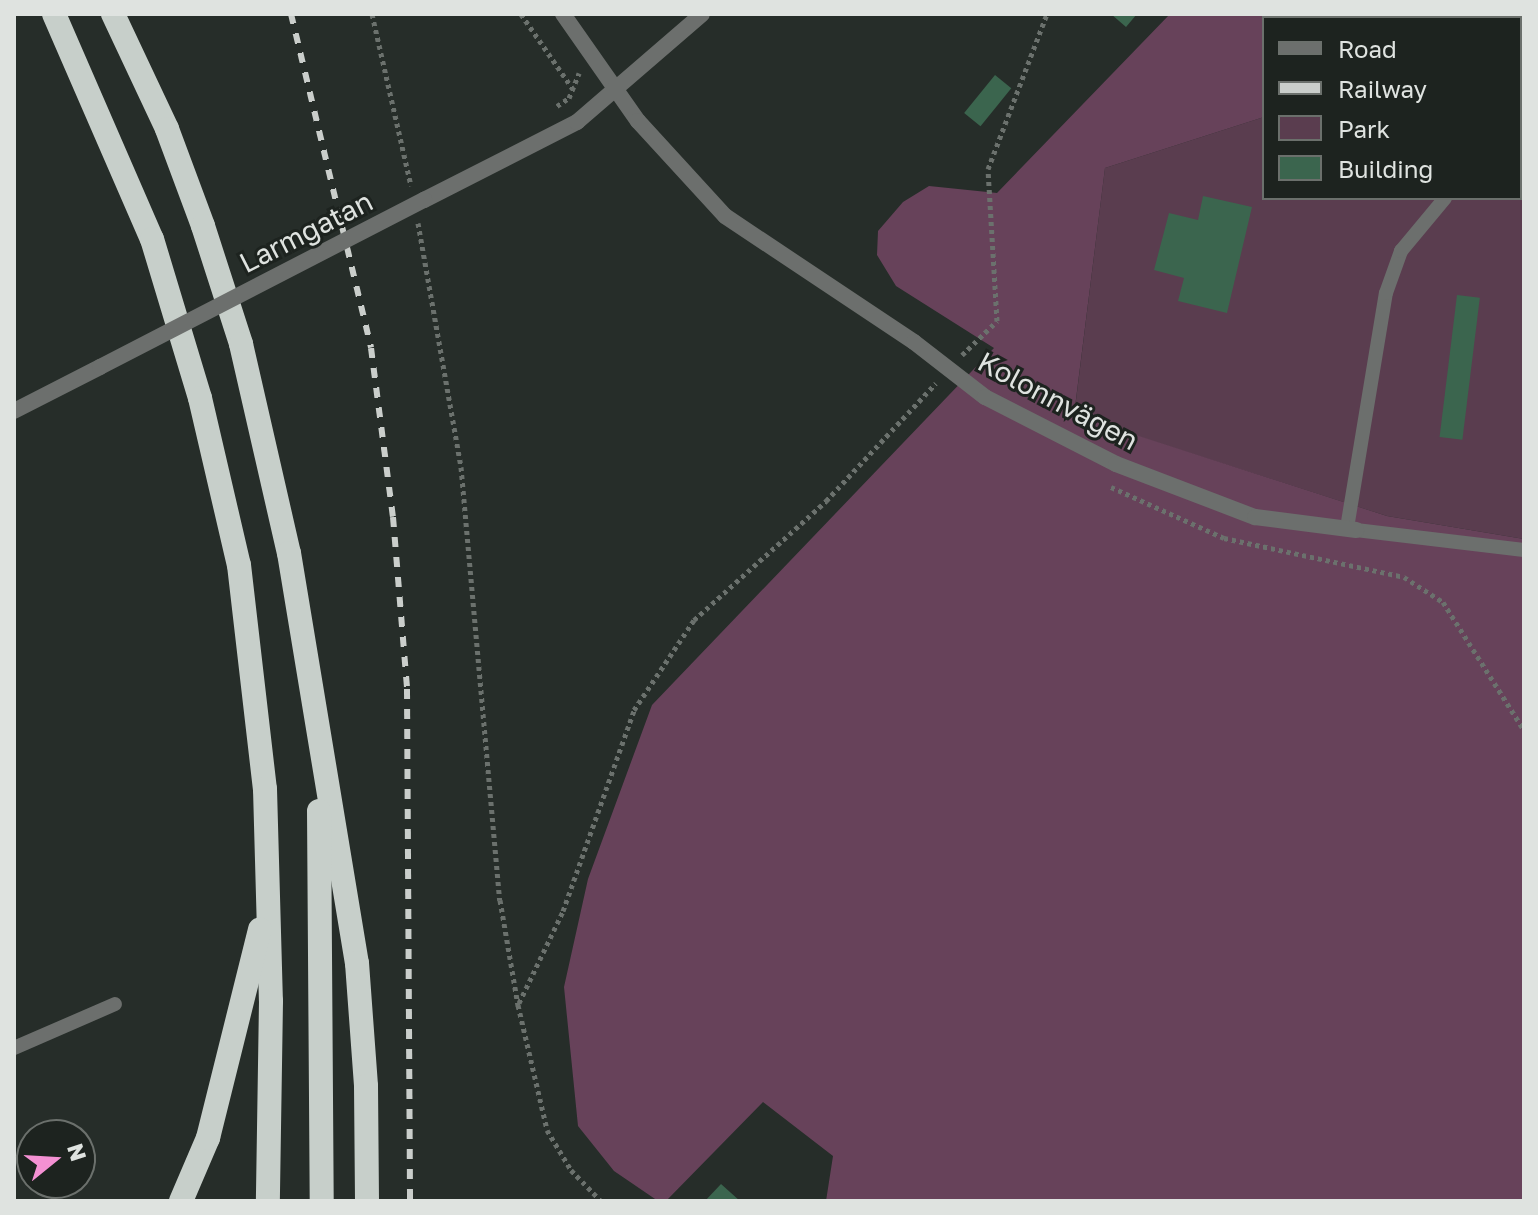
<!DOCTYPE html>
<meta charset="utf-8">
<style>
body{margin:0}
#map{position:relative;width:1538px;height:1215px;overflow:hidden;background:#262d29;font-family:"Golos Text",sans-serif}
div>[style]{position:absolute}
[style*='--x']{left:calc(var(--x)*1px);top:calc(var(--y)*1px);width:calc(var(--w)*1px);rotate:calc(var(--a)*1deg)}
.green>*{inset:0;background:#5a3d4f}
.forest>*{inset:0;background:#67425a}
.building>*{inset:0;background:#3b654e;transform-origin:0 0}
.path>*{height:5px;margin-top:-2.5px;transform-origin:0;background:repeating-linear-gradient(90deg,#6b716d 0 4px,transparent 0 8px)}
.lane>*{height:14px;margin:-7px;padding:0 7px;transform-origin:7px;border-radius:7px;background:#6c6f6d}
.street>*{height:16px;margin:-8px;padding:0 8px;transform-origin:8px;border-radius:8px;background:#6c6f6d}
.highway>*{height:24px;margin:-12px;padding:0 12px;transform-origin:12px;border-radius:12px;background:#c7cfca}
.rail>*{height:6px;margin-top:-3px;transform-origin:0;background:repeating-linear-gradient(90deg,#cacecb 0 10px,transparent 0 20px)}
.street-bridge>*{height:16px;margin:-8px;padding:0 8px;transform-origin:8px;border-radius:8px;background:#6c6f6d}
span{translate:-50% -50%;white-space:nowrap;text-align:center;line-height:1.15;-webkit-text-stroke:6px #1d231f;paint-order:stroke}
.street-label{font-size:28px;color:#dfe3e0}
.frame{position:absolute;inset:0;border:16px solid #dfe3e0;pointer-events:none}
.legend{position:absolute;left:1262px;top:16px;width:260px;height:184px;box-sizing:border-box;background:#1d231f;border:2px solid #6b706c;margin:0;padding:10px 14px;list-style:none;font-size:24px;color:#dfe3e0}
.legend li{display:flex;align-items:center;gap:16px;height:40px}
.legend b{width:40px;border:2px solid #6b706c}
.north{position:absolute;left:16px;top:1119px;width:80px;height:80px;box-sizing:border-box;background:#1d231f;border:2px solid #6b706c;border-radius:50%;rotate:72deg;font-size:22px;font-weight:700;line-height:32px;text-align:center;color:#dfe3e0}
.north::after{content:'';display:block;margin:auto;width:28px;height:36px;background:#f491d3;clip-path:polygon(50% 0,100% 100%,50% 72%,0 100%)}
</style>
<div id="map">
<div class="green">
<i style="clip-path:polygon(1524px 35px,1524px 539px,1387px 516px,1074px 416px,1105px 168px,1264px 117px,1264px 198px,1520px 198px)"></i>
</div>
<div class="forest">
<i style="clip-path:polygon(1170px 14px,1524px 14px,1520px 37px,1520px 18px,1264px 18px,1264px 117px,1105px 168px,1074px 415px,1387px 516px,1524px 539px,1524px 1201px,826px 1201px,833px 1156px,763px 1102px,666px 1201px,658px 1201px,614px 1171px,578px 1126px,564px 987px,588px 879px,652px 705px,994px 348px,896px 286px,877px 255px,878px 231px,903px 202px,929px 186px,997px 193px)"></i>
</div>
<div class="building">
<i style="clip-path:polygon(1111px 14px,1137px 14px,1126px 27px)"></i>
<i style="left:995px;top:75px;width:21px;height:49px;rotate:39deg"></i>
<i style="clip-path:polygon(1203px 196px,1252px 207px,1227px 313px,1178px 301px,1184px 278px,1154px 270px,1169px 213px,1198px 220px)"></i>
<i style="left:1457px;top:295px;width:23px;height:143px;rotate:7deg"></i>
<i style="clip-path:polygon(721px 1184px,740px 1201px,705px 1201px)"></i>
</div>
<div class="path">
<i style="--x:372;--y:14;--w:176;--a:77.2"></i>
<i style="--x:521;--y:14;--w:91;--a:55.3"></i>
<i style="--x:557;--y:106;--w:14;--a:-34"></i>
<i style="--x:569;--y:98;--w:27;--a:-68"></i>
<i style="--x:418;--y:223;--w:248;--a:80"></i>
<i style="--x:461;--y:467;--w:435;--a:84.9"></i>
<i style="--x:500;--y:900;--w:107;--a:80.3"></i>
<i style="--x:518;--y:1005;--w:128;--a:76.9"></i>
<i style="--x:547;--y:1130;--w:47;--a:59"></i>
<i style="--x:571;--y:1170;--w:43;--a:45.9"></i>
<i style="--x:962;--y:355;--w:49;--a:-44.2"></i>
<i style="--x:997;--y:321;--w:152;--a:-93.4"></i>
<i style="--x:988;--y:169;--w:166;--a:-69.2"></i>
<i style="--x:1111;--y:487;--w:124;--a:24.3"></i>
<i style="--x:1224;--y:538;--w:184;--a:12.2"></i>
<i style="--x:1404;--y:577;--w:46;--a:32.7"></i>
<i style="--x:1443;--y:602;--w:151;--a:57.7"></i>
<i style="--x:519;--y:1003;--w:102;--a:-64.4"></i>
<i style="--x:563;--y:911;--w:213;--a:-70.5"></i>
<i style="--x:634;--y:710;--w:108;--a:-56.3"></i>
<i style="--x:694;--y:620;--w:178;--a:-42"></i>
<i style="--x:826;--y:501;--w:161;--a:-47"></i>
</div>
<div class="lane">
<i style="--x:1520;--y:149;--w:4;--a:-27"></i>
<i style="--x:1347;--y:528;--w:238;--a:-80.6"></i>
<i style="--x:1386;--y:293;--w:45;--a:-70.3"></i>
<i style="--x:1401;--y:251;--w:69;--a:-50.3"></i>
<i style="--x:1356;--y:530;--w:169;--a:6.8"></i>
<i style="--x:14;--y:1048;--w:110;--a:-23.5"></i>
</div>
<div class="street">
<i style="--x:563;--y:14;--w:131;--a:55"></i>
<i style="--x:638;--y:121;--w:129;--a:47.5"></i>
<i style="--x:725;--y:216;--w:227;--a:33.7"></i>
<i style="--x:914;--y:342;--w:90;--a:37.8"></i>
<i style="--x:985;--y:397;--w:147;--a:27.1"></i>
<i style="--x:1116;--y:464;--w:149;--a:20.9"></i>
<i style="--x:1255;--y:517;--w:102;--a:7.3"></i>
<i style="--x:424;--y:200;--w:172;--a:-27"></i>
<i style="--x:577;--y:122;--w:165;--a:-40.8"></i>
<i style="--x:14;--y:411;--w:97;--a:-27.1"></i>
</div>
<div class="highway">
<i style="--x:54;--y:14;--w:245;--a:66.5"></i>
<i style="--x:152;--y:239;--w:166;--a:73.2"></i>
<i style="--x:200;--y:398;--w:171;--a:76.9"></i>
<i style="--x:239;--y:565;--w:226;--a:83.4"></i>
<i style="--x:265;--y:789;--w:212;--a:88.4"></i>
<i style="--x:271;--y:1001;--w:200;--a:90.9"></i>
<i style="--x:113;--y:14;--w:127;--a:64.8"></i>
<i style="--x:167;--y:129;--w:103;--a:69.6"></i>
<i style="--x:203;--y:226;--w:124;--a:72.1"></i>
<i style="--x:241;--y:344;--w:214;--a:77.1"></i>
<i style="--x:289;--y:553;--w:416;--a:80.6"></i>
<i style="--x:357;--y:963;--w:123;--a:85.8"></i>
<i style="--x:366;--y:1086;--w:115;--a:89.5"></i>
<i style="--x:319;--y:811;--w:390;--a:89.6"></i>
<i style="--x:181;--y:1201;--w:69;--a:-66.8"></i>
<i style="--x:208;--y:1138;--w:215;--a:-76"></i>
</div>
<div class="rail">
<i style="--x:291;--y:14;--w:343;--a:76.5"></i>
<i style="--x:371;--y:348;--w:170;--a:82.6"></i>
<i style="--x:393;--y:517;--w:173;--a:85.3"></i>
<i style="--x:407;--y:689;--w:512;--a:89.66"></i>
</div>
<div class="street-bridge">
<i style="--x:100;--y:367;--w:365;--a:-27.3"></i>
</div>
<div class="street-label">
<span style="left:306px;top:232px;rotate:-27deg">Larmgatan</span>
<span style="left:1058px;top:401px;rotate:28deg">Kolonnvägen</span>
</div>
<div class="frame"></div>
<ul class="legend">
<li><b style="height:10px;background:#6c6f6d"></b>Road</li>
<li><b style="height:10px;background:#cacecb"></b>Railway</li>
<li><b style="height:22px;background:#5a3d4f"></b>Park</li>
<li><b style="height:22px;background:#3b654e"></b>Building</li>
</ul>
<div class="north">N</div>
</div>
